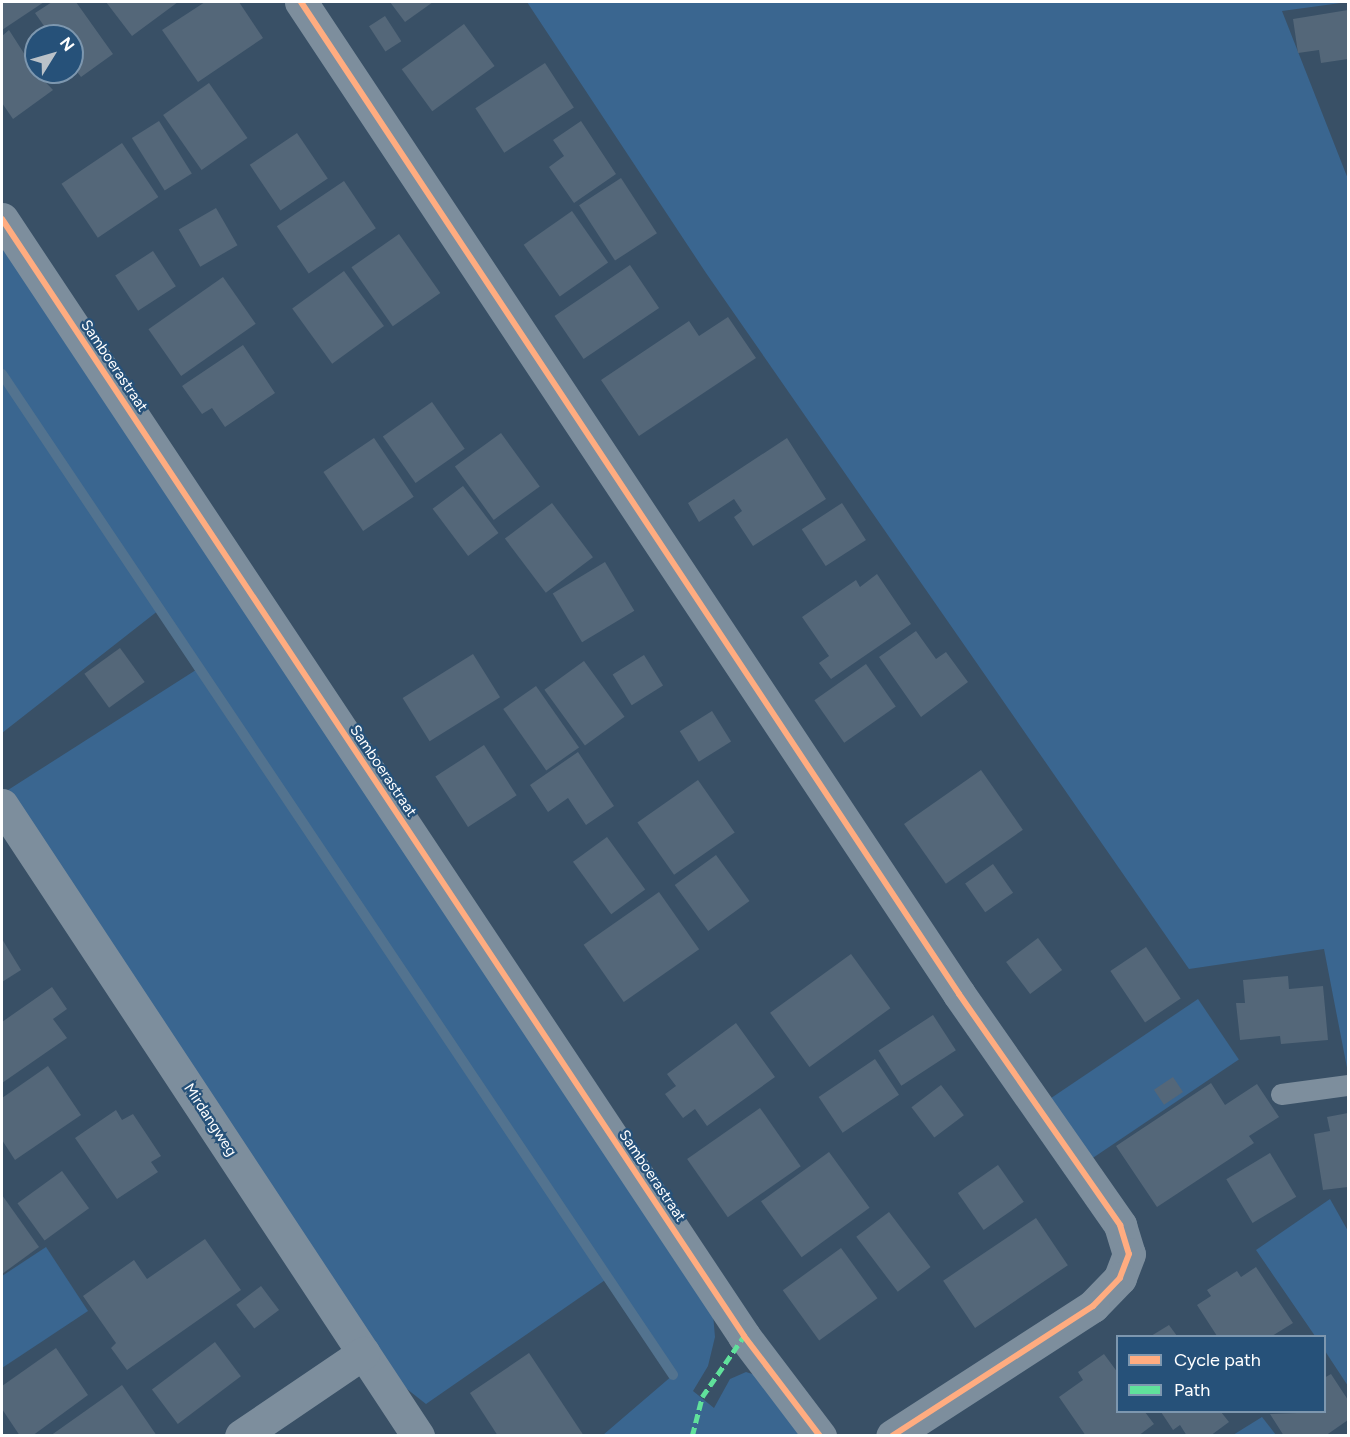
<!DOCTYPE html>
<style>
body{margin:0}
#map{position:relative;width:1350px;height:1437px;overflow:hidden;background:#395066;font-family:Figtree,sans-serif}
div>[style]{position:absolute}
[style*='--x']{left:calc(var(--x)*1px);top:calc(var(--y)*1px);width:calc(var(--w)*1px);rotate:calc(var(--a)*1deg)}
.green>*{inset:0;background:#3a6690;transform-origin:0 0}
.stream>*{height:10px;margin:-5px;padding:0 5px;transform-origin:5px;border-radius:5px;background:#53738f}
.building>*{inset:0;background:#546779;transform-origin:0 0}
.service>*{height:21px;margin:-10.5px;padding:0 10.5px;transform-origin:10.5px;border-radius:10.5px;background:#7d8e9d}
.minor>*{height:33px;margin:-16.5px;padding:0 16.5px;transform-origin:16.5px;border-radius:16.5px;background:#7d8e9d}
.quiet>*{height:4.5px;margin-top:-2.25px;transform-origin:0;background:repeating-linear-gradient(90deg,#60e19b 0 9px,transparent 0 13.5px)}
.cycleway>*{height:6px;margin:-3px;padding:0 3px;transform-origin:3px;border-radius:3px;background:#ffac80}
span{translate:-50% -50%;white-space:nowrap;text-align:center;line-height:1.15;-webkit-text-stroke:4.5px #265179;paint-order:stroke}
.street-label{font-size:15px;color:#fff}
.frame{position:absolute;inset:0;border:3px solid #fff;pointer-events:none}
.legend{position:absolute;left:1116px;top:1335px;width:210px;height:78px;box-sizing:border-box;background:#265179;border:2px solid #7d97af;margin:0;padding:8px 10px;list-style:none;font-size:18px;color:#fff}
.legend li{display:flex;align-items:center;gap:12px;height:30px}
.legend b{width:30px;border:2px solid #7d97af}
.north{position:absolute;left:24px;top:24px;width:60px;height:60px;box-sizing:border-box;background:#265179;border:2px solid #7d97af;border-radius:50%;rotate:53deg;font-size:16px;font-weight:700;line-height:24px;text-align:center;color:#fff}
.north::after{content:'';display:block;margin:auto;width:21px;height:27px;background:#bac2c9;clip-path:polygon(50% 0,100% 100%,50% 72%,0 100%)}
</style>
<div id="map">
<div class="green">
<i style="clip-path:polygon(527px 2px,1348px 2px,1282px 11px,1348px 179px,1348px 1073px,1324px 949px,1189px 969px,706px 273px)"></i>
<i style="clip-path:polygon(2px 247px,713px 1314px,715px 1337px,708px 1366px,693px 1391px,714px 1408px,730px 1379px,746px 1372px,765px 1378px,807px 1435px,603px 1435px,673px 1375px,608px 1278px,426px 1404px,398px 1382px,8px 790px,199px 668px,159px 610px,2px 733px)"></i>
<i style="left:1198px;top:999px;width:73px;height:178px;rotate:56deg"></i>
<i style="clip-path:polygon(1330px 1199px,1348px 1231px,1348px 1386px,1325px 1351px,1324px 1336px,1315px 1336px,1256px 1250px)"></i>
<i style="clip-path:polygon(46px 1247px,88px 1311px,2px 1368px,2px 1276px)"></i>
<i style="clip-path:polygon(1262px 1417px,1276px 1435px,1233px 1435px)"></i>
</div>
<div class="stream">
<i style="--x:2;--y:374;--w:1205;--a:56.16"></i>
</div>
<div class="building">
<i style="clip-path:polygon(2px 2px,44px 2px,2px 30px)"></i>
<i style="clip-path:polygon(52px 2px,76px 2px,113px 54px,81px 77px,72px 65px,72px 36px,51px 36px,35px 13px)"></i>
<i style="clip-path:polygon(106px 2px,178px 2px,132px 36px)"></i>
<i style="clip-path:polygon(205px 2px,239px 2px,263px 38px,198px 82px,162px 30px)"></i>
<i style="clip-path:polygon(390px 2px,433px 2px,405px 22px)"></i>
<i style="clip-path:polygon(1348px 10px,1348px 59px,1321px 63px,1319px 50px,1298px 53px,1293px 19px)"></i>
<i style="left:385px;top:16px;width:30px;height:19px;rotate:57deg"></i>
<i style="left:464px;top:24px;width:52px;height:77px;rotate:54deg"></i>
<i style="clip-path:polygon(9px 30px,36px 72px,53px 90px,13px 119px,2px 103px,2px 36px)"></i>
<i style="left:545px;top:63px;width:53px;height:83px;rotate:57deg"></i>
<i style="left:209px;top:83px;width:67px;height:56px;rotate:55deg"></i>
<i style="left:159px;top:121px;width:62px;height:32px;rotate:58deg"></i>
<i style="clip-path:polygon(581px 121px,616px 174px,574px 203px,549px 167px,564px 156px,553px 140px)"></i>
<i style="left:297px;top:133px;width:55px;height:57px;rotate:56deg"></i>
<i style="left:122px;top:143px;width:65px;height:73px;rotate:56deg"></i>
<i style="left:621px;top:178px;width:66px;height:50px;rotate:57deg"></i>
<i style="left:344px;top:181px;width:57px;height:81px;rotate:56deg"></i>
<i style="left:216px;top:208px;width:43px;height:43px;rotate:60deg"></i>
<i style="left:572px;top:211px;width:63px;height:59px;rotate:55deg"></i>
<i style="left:399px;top:234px;width:72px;height:58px;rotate:55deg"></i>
<i style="left:153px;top:251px;width:42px;height:45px;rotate:57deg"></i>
<i style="left:630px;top:265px;width:52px;height:91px;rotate:56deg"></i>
<i style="left:344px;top:271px;width:68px;height:64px;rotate:54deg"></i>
<i style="left:223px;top:277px;width:57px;height:91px;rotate:55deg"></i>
<i style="clip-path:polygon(728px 317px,756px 358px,639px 436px,601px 380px,689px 321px,699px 336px)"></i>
<i style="clip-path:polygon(243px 345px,275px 393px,225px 427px,212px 408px,202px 414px,182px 386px)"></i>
<i style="left:432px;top:402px;width:57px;height:60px;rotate:55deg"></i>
<i style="left:501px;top:433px;width:66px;height:57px;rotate:54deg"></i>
<i style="left:374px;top:438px;width:71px;height:61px;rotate:56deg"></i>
<i style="clip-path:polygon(787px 438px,826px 499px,753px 546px,734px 517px,742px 511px,734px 499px,699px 522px,688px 503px)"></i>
<i style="left:463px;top:486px;width:59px;height:38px;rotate:53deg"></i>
<i style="left:552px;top:503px;width:68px;height:59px;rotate:53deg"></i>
<i style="left:842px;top:503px;width:44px;height:48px;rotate:57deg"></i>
<i style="left:605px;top:562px;width:57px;height:61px;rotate:59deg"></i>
<i style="clip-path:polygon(877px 574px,911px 624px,831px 679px,819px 663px,829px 656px,802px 617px,856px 580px,860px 587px)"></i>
<i style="clip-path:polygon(916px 631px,936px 659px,946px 652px,968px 682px,921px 717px,879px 657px)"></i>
<i style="left:120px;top:648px;width:42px;height:44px;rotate:54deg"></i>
<i style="left:473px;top:654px;width:51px;height:83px;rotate:58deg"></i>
<i style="left:644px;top:655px;width:36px;height:37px;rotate:58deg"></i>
<i style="left:584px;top:661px;width:69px;height:49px;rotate:54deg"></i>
<i style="left:866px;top:664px;width:52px;height:63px;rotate:55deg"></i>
<i style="left:536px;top:686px;width:75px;height:40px;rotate:55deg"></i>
<i style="left:712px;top:711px;width:36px;height:38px;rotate:58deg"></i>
<i style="left:484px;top:745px;width:60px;height:58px;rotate:57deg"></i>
<i style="clip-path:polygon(578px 752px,614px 806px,586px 825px,568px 798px,548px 812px,530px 785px)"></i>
<i style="left:981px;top:770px;width:73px;height:94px;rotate:55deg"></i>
<i style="left:698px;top:780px;width:64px;height:74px;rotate:55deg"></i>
<i style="left:607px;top:837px;width:65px;height:42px;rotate:54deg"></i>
<i style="left:716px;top:855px;width:57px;height:51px;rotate:54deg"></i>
<i style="left:993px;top:864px;width:35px;height:34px;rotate:55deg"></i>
<i style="left:659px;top:892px;width:70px;height:92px;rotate:55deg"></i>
<i style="left:1038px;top:938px;width:40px;height:40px;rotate:53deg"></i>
<i style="clip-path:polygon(2px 939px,21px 970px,2px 982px)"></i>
<i style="left:1146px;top:947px;width:62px;height:43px;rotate:56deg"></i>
<i style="left:851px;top:954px;width:67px;height:100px;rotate:54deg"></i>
<i style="clip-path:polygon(1288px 976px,1289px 989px,1323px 986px,1328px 1040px,1281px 1044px,1280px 1036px,1240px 1040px,1236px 1003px,1245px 1003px,1243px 980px)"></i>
<i style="clip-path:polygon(52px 987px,67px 1009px,53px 1019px,67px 1038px,2px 1083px,2px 1022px)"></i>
<i style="left:933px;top:1015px;width:42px;height:65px;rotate:57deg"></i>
<i style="clip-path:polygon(736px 1023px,775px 1077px,707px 1126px,695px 1109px,683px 1118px,665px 1094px,676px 1086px,667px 1074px)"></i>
<i style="left:875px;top:1059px;width:43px;height:68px;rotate:56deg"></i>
<i style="clip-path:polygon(48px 1066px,81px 1115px,15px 1160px,2px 1140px,2px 1098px)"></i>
<i style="left:1173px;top:1077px;width:18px;height:23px;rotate:56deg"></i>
<i style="clip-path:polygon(1211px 1083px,1225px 1105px,1257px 1084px,1279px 1117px,1249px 1136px,1254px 1143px,1157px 1207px,1116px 1146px)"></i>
<i style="left:941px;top:1085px;width:38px;height:37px;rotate:53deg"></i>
<i style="left:760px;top:1108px;width:71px;height:89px;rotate:55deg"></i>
<i style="clip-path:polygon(116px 1110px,122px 1120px,133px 1114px,161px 1156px,151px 1162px,158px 1172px,117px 1199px,75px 1138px)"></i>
<i style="clip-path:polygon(1348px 1113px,1348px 1187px,1323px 1190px,1314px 1134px,1330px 1131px,1327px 1117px)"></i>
<i style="left:829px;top:1152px;width:69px;height:84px;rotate:54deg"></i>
<i style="left:1270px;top:1153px;width:51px;height:51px;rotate:59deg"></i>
<i style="left:998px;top:1165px;width:45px;height:49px;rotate:55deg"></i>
<i style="left:62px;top:1171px;width:46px;height:55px;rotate:54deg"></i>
<i style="clip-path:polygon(2px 1195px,39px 1247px,2px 1274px)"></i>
<i style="left:889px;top:1212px;width:69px;height:41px;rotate:53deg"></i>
<i style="left:1036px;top:1218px;width:57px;height:112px;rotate:56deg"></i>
<i style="clip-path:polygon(205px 1239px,241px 1290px,127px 1370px,111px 1348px,116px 1343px,83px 1296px,134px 1260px,147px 1279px)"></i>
<i style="left:841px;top:1248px;width:62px;height:72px;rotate:54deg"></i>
<i style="clip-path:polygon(1256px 1267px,1293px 1323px,1272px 1336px,1217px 1336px,1197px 1305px,1211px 1296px,1207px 1290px,1237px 1271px,1241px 1277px)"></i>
<i style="left:261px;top:1286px;width:30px;height:31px;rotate:53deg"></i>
<i style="clip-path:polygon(1169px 1325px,1177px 1336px,1151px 1336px)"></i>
<i style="left:215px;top:1342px;width:43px;height:79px;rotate:53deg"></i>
<i style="clip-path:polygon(56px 1348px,88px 1395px,32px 1436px,20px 1436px,2px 1409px,2px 1386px)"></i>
<i style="clip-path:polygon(529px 1353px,584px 1436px,498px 1436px,470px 1393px)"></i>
<i style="clip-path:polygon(1104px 1354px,1118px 1373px,1118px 1412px,1145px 1412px,1154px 1424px,1138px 1436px,1086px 1436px,1059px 1397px,1083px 1380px,1078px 1372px)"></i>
<i style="clip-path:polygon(1331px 1374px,1348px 1400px,1348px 1420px,1325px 1436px,1284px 1436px,1270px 1414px,1324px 1412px,1324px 1378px)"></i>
<i style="clip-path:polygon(122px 1385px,157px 1436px,50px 1436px)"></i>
<i style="clip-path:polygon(1161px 1412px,1221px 1412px,1229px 1422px,1210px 1436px,1187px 1436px,1180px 1425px,1173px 1430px)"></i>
</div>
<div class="service">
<i style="--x:1281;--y:1094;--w:68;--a:-7.7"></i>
</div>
<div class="minor">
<i style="--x:301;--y:2;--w:1190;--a:56.44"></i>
<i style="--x:959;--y:994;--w:282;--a:55.1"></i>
<i style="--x:1120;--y:1225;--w:30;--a:73"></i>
<i style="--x:1129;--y:1254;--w:26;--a:111"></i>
<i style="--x:1120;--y:1278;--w:39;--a:134"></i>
<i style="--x:1093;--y:1306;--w:239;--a:147.1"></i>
<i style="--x:2;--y:219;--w:1341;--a:56.4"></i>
<i style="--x:744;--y:1336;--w:126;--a:52.8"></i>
<i style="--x:2;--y:805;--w:756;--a:56.6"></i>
<i style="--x:241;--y:1436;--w:148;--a:-34.2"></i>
</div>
<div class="quiet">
<i style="--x:692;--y:1436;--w:40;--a:-75.6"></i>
<i style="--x:702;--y:1397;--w:74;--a:-55.5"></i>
</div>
<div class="cycleway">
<i style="--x:301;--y:2;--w:1190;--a:56.44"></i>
<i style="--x:959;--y:994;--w:282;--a:55.1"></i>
<i style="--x:1120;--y:1225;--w:30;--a:73"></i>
<i style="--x:1129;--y:1254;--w:26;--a:111"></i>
<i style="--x:1120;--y:1278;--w:39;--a:134"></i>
<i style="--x:1093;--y:1306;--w:239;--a:147.1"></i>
<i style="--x:2;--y:219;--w:1341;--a:56.4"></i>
<i style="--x:744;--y:1336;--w:126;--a:52.8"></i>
</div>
<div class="street-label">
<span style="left:114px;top:366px;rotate:56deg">Samboerastraat</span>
<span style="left:383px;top:771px;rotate:56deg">Samboerastraat</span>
<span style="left:210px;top:1120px;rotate:57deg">Mirdangweg</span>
<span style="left:652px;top:1176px;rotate:56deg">Samboerastraat</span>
</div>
<div class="frame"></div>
<ul class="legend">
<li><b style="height:8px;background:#ffac80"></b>Cycle path</li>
<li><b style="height:8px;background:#60e19b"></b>Path</li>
</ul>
<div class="north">N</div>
</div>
